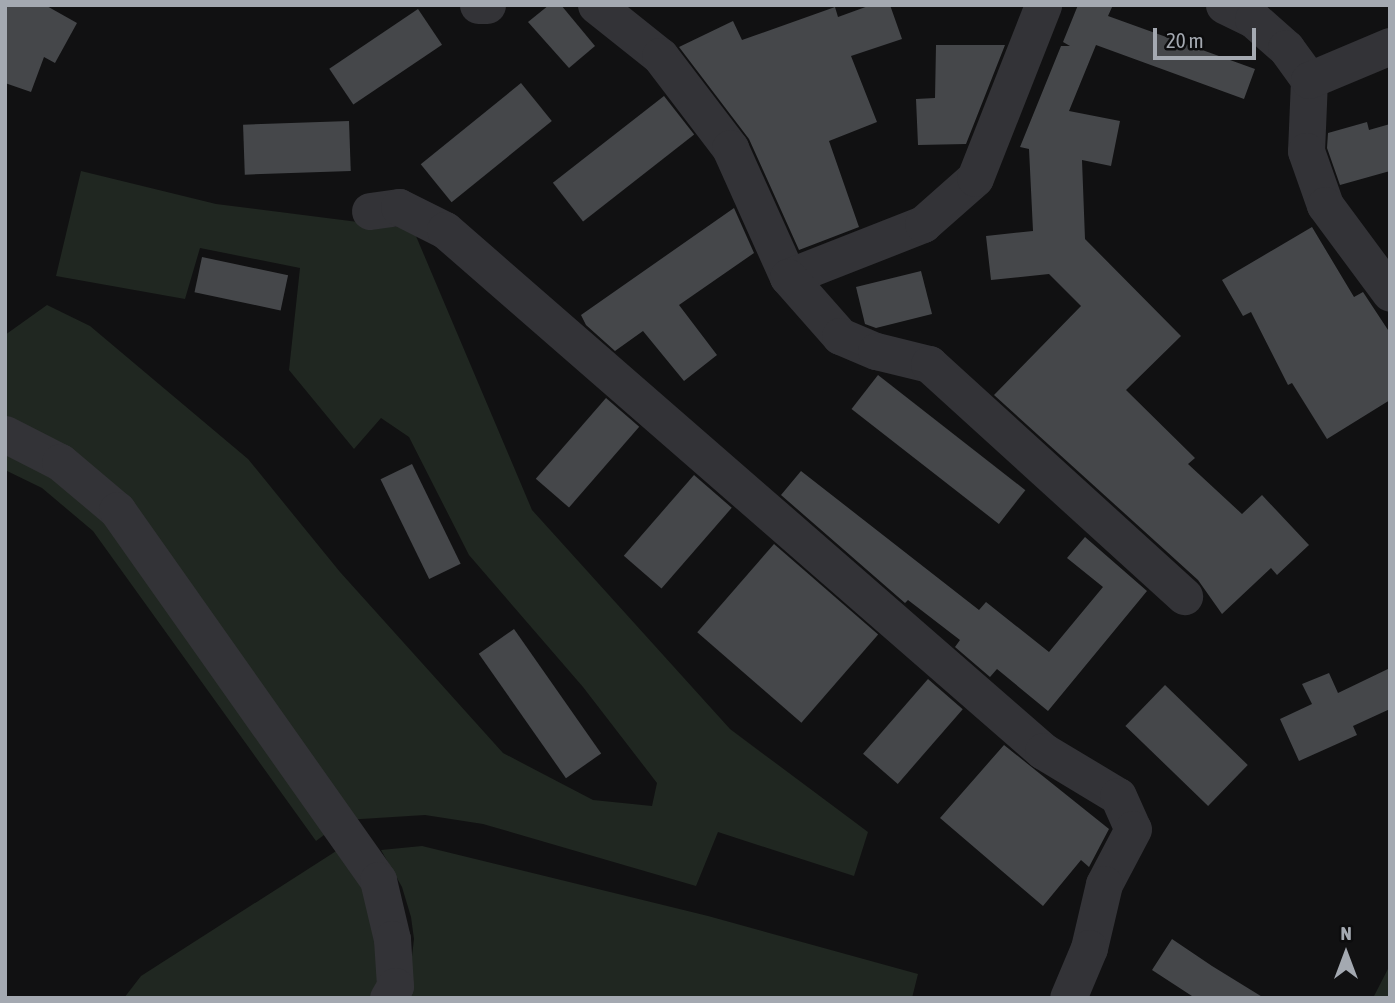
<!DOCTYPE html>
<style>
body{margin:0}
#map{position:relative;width:1395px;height:1003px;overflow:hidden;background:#111112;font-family:"Asap Condensed",sans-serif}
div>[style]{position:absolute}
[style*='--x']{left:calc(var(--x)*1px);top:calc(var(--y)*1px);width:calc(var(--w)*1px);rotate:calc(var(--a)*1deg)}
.green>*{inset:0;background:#202721}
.building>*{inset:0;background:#45474a;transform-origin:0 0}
.street>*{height:37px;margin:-18.5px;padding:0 18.5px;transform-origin:18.5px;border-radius:18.5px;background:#333337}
span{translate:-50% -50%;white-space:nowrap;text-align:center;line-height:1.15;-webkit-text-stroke:7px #0c0c0d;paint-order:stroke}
.frame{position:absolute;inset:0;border:7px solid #a4a9b1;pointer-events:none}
.north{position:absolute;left:1311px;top:919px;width:70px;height:70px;-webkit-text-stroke:5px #0c0c0d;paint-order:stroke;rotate:0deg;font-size:19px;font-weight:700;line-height:28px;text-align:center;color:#a4a9b1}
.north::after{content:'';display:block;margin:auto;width:24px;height:32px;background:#a4a9b1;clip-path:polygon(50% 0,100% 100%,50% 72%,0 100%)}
.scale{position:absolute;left:1153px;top:28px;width:103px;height:32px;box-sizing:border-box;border:4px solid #a4a9b1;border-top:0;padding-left:9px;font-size:21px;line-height:24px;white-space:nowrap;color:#a4a9b1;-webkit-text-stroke:5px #0c0c0d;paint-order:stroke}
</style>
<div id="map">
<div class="green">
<i style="clip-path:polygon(81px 171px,216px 204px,413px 229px,532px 510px,730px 729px,868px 832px,854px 876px,718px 832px,696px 886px,483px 824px,425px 815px,345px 820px,140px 520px,5px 416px,5px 335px,47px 305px,90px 326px,248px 459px,340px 572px,503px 753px,593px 800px,652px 806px,657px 783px,583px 687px,469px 555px,409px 437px,381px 418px,354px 449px,289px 370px,300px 268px,200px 248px,185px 299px,56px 276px)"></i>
<i style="clip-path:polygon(5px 444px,59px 470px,115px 529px,328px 832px,316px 841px,93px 531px,42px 488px,5px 470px)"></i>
<i style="clip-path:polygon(344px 846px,382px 936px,376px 998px,124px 998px,141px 976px)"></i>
<i style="clip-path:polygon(422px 846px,708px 916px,918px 974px,912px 998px,407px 998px,414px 939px,411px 917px,402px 887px,381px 850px)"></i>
<i style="clip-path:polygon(1390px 965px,1390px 998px,1373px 998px)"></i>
</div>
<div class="building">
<i style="clip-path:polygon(5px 5px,45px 5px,77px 23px,55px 63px,44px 57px,31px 92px,5px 83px)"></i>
<i style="clip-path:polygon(549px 5px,561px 5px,595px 46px,569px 68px,528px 22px)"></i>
<i style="clip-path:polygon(871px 5px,890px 5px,902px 39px,851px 56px,877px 122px,829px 141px,859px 227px,799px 250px,749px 139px,679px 47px,733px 21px,742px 40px,835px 7px,838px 17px)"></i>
<i style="clip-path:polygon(1078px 5px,1113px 5px,1108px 16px,1255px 69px,1244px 99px,1096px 45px,1069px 111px,1120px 121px,1111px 166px,1082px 160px,1085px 239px,1181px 336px,1126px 390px,1195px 458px,1188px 464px,1242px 514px,1262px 495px,1309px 545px,1277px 575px,1271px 568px,1222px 614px,1198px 580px,994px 395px,1081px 306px,1049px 274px,991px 280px,986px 236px,1033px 231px,1029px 149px,1020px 147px,1061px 46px,1070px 46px,1063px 42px)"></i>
<i style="left:418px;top:9px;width:43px;height:107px;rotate:56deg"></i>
<i style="clip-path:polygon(936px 45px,1005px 45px,966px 144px,918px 145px,916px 99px,935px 98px)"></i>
<i style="left:521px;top:83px;width:49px;height:129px;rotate:51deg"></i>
<i style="left:664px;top:96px;width:49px;height:141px;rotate:52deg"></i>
<i style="left:349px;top:121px;width:50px;height:106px;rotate:88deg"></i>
<i style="clip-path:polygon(1367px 122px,1369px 130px,1390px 124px,1390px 171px,1340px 185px,1327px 148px,1328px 133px)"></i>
<i style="clip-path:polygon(734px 208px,754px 253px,679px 305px,717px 355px,684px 381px,643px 331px,615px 351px,586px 325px,581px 315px)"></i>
<i style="clip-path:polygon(1312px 227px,1354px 297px,1363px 292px,1390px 333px,1390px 400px,1327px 439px,1292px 383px,1288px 385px,1251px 312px,1243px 316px,1222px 280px)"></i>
<i style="left:202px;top:257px;width:88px;height:36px;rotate:12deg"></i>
<i style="clip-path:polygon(921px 271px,932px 314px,876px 328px,865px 324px,856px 287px)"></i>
<i style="left:878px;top:375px;width:187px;height:43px;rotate:38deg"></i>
<i style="left:606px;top:398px;width:44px;height:107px;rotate:41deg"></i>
<i style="left:412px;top:464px;width:111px;height:35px;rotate:64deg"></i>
<i style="clip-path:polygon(801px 471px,979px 610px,986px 602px,1049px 652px,1103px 587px,1067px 558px,1085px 537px,1147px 591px,1048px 711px,997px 669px,990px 677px,955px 647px,960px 640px,908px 600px,905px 603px,781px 495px)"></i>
<i style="left:694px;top:475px;width:50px;height:107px;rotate:41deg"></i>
<i style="left:774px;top:544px;width:138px;height:117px;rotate:41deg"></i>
<i style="left:514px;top:629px;width:152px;height:43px;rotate:55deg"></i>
<i style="clip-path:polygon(1390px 668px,1390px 709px,1353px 726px,1357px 735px,1299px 761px,1280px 719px,1312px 704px,1302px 684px,1329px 673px,1338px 693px)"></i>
<i style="left:928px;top:679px;width:46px;height:99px;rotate:41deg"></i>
<i style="left:1165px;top:685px;width:115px;height:57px;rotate:44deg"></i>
<i style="clip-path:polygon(1004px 745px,1109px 829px,1089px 867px,1081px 860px,1043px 906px,940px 818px)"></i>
<i style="clip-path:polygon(1172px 939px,1212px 966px,1264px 998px,1195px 998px,1152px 970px)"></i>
</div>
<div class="street">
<i style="--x:478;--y:5;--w:9;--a:0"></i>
<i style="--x:596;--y:5;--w:82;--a:38.6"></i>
<i style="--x:660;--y:56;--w:116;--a:52.7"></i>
<i style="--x:730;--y:148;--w:141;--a:65.8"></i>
<i style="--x:788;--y:277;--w:145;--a:-21.4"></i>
<i style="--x:923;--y:224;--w:69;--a:-41.5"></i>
<i style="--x:975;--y:178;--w:186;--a:-68.5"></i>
<i style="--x:1224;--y:5;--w:32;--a:26"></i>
<i style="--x:1253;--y:19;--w:44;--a:41.3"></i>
<i style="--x:1286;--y:48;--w:39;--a:54"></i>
<i style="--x:1309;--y:80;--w:71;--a:92.4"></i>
<i style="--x:1306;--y:151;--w:57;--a:70.6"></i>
<i style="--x:1325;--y:205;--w:109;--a:53.5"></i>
<i style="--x:1309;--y:80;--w:88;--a:-22.8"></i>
<i style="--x:370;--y:211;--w:29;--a:-8"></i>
<i style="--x:399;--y:207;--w:51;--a:26.6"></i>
<i style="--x:445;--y:230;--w:793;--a:41.06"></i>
<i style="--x:1043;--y:751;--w:87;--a:31"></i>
<i style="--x:1118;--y:796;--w:36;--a:66"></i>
<i style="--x:1133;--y:829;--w:62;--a:117.8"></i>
<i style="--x:1104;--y:884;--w:66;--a:103.2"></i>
<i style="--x:1089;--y:948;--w:54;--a:112.8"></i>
<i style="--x:788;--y:277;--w:79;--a:48.6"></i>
<i style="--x:840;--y:336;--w:39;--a:23"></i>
<i style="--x:876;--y:351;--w:55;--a:13.8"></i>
<i style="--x:929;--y:364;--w:345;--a:42.3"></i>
<i style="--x:5;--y:434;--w:62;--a:27"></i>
<i style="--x:60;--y:462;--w:75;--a:40.1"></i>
<i style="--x:117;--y:510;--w:453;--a:54.8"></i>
<i style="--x:378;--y:880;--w:61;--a:76.7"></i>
<i style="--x:392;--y:939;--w:47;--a:86.3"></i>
<i style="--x:395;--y:986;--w:14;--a:120"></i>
</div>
<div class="frame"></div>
<div class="north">N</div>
<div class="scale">20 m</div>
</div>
